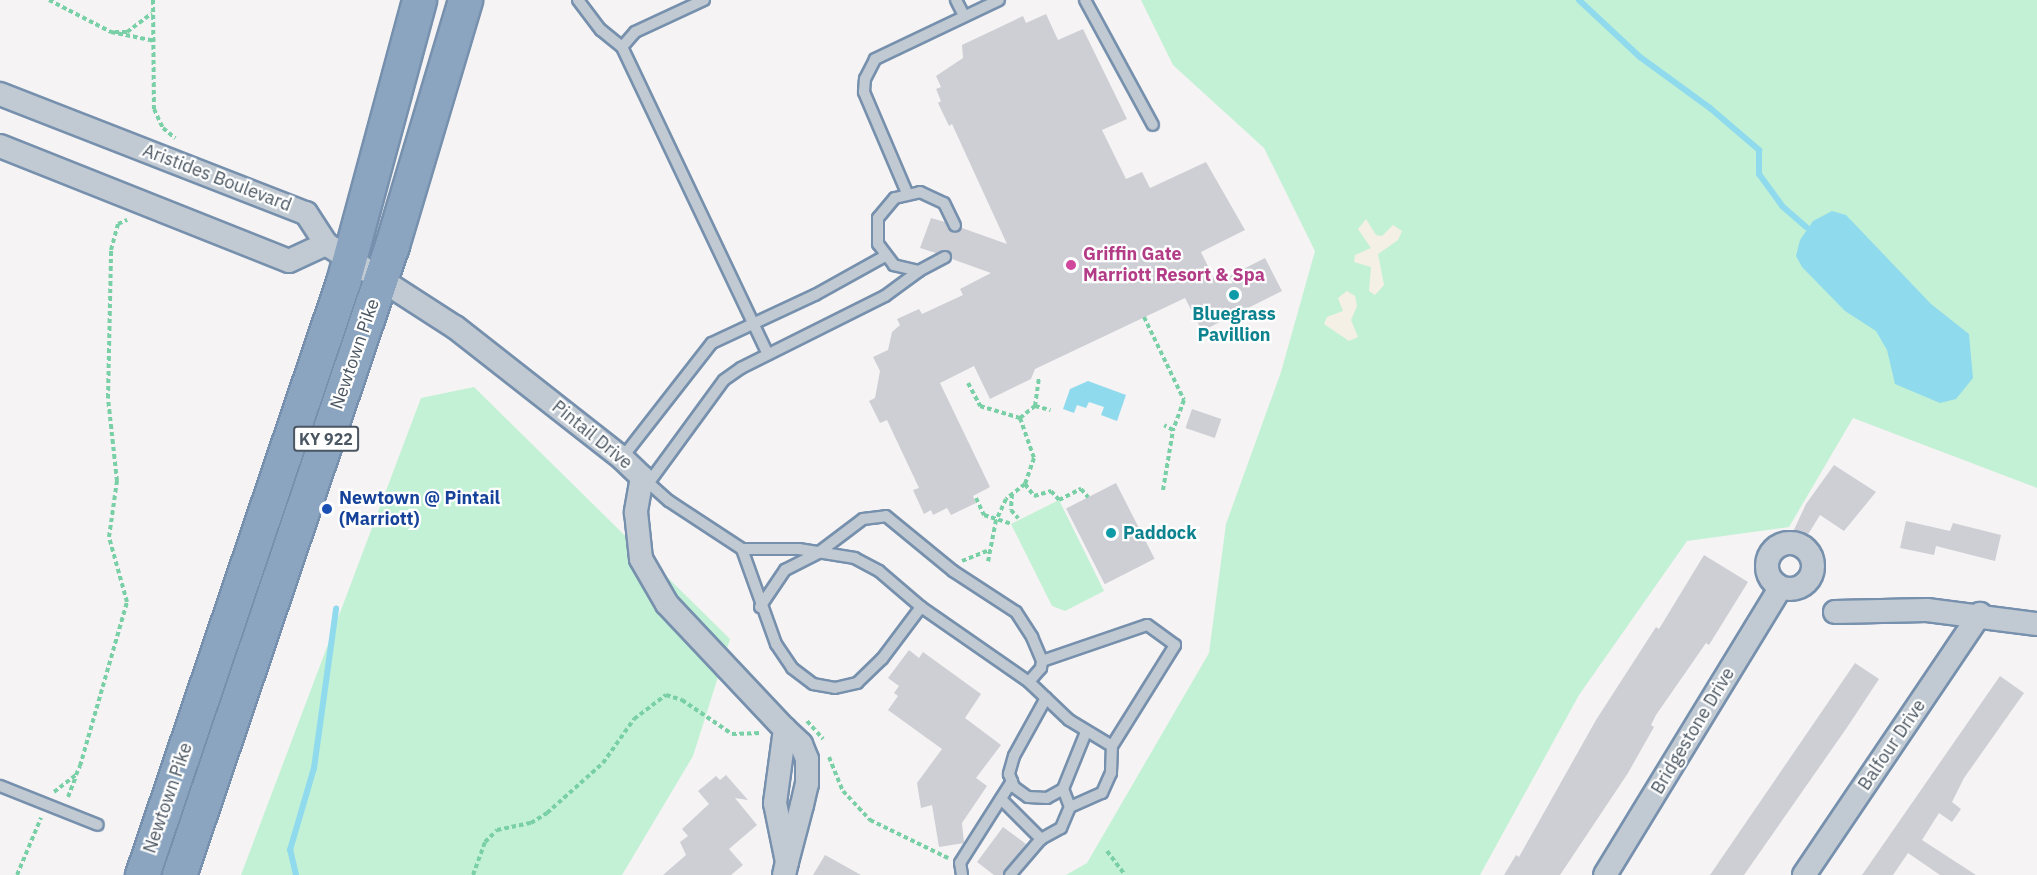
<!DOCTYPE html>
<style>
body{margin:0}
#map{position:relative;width:2037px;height:875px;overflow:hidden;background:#f5f3f3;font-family:"IBM Plex Sans",sans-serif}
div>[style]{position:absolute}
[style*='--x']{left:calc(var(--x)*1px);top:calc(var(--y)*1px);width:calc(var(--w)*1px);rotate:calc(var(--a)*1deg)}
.green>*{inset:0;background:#c3f1d5}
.sand>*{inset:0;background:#f5f0e5}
.water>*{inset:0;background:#90daee}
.stream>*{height:6px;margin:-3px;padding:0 3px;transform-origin:3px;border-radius:3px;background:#90daee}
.building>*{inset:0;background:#cdcfd5;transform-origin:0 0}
.path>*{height:4px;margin-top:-2px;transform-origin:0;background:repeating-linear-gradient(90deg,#7ad0a6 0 4.5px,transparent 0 7.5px)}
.roads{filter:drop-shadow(2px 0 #7690ad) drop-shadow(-2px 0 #7690ad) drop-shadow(0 2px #7690ad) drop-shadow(0 -2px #7690ad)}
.lane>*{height:10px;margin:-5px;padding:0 5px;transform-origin:5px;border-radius:5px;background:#c1cad2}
.street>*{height:22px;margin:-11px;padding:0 11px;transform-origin:11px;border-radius:11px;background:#c1cad2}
.street>.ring{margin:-11px;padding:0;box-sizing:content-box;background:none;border:22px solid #c1cad2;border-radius:50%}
.highway>*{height:33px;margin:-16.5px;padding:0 16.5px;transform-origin:16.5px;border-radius:16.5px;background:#8ba5c1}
.dots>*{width:16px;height:16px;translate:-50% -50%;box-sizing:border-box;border:3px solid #fff;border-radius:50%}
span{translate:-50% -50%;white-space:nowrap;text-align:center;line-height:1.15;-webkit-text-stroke:4.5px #fff;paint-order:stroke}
.shield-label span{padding:2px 4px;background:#fff;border:2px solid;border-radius:4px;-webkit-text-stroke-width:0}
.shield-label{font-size:16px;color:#4a5661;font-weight:700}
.street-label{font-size:18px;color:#4a5661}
.hotel-label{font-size:18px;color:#b23c85;font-weight:700}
.left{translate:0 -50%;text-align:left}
.culture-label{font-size:18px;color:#0d838f;font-weight:700}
.transit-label{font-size:18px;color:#164399;font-weight:700}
</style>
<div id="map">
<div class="green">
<i style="clip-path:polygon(1141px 0,2037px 0,2037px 488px,1853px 418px,1789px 527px,1687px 541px,1579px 695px,1480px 875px,1066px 875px,1087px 863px,1209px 653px,1226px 524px,1281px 372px,1315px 251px,1264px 148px,1173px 65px)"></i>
<i style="clip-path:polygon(474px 387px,730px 639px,693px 756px,622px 875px,241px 875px,421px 398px)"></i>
<i style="clip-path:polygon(1059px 500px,1104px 591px,1065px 611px,1052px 606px,1011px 524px)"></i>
</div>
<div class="sand">
<i style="clip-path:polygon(1366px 219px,1376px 235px,1382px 236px,1393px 225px,1402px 231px,1398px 240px,1378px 254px,1384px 285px,1375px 295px,1369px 291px,1371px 267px,1354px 262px,1355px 255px,1371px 248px,1358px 229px)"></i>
<i style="clip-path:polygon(1347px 291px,1355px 296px,1357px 306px,1351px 320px,1358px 337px,1349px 341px,1324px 324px,1327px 317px,1343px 311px,1338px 298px)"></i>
</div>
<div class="water">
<i style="clip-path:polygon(1832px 211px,1846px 215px,1931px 304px,1969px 334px,1973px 378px,1956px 399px,1940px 403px,1895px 384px,1887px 350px,1876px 331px,1845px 311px,1802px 267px,1796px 256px,1800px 240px,1813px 221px)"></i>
<i style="clip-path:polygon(1088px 381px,1126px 395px,1117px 421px,1101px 415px,1104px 407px,1089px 402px,1086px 408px,1077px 405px,1074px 413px,1063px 409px,1070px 389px)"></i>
</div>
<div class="stream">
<i style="--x:1579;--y:0;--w:83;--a:43.1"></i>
<i style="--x:1640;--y:57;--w:87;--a:36.1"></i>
<i style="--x:1710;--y:108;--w:65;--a:40.6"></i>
<i style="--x:1759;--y:150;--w:24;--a:90"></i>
<i style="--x:1759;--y:174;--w:39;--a:54"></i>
<i style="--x:1782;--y:206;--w:32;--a:41"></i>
<i style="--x:296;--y:875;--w:26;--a:-103"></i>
<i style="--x:290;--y:850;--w:85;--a:-73.7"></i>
<i style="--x:314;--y:768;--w:161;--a:-82.1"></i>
</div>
<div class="building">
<i style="clip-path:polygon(1046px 14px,1058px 40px,1083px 29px,1127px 119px,1102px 130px,1126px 179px,1142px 172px,1150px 188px,1206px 162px,1245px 230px,1201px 252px,1216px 283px,1265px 258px,1282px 291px,1202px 331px,1185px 298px,1035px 369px,1031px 379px,990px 399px,974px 366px,940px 383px,990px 487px,973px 496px,976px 503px,951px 515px,947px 508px,933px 515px,931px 510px,924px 514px,913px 490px,919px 488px,887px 420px,880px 423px,869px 401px,875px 398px,880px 371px,873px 357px,888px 350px,892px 332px,900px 325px,897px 319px,919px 309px,922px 314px,963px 295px,960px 289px,991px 273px,952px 259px,948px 250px,936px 253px,920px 248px,931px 218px,945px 222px,951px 232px,962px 228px,1007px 244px,952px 124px,949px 126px,938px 103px,941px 101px,936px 89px,941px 87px,936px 76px,963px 58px,962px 45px,1023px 16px,1026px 23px)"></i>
<i style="left:1192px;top:409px;width:31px;height:20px;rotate:19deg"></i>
<i style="clip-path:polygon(1834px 465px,1876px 492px,1844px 531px,1820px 515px,1804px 541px,1792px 534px,1806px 504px)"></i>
<i style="left:1116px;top:483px;width:85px;height:56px;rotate:63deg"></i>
<i style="clip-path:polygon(1906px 521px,1950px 531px,1953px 523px,2001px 535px,1995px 561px,1936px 546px,1934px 555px,1900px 548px)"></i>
<i style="clip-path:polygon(1704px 555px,1748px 582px,1709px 645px,1706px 643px,1656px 715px,1651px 725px,1654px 727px,1628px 773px,1560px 875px,1504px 875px,1516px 855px,1519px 857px,1596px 720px,1656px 627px,1659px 629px)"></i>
<i style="clip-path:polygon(909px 650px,919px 658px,923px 652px,981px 694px,965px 718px,1001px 745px,976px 778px,987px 786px,962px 823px,964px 843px,939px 847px,932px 805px,921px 808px,917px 783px,942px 749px,888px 710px,898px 696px,894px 693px,899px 686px,888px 678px)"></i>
<i style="clip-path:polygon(1855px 663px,1879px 679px,1848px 726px,1744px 875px,1710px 875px)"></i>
<i style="clip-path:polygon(2000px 676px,2024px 693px,1964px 778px,1952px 802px,1961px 809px,1952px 822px,1939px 813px,1922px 840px,1976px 875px,1940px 875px,1908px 853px,1893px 875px,1862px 875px)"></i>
<i style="clip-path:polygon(726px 775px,748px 800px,735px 798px,757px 825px,729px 849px,743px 865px,731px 875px,663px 875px,686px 855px,680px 842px,688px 836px,682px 829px,709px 804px,698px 791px,716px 776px,720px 780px)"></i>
<i style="clip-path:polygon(1003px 827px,1026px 844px,1003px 875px,994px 875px,977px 862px)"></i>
<i style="clip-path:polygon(825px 855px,861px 875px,813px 875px)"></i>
</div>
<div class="path">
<i style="--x:49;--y:0;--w:70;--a:27.3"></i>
<i style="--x:111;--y:32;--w:45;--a:11.6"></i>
<i style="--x:153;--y:0;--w:109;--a:89.5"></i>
<i style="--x:154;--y:109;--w:21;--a:65"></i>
<i style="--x:163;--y:128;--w:16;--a:40"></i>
<i style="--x:115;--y:32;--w:12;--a:0"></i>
<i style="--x:127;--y:32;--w:31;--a:-37"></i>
<i style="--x:1144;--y:317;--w:92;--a:64.3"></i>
<i style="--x:1184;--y:400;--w:32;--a:110"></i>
<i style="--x:968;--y:383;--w:26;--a:62"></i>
<i style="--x:980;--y:406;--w:42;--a:16.7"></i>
<i style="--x:1020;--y:418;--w:42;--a:70.7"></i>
<i style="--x:1034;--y:458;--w:28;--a:109"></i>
<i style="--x:1025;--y:484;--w:24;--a:142"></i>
<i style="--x:1006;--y:499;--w:23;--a:115"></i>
<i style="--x:996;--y:520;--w:43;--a:100.8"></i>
<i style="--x:1035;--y:406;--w:16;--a:15"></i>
<i style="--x:1020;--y:418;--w:19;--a:-39"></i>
<i style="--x:1035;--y:406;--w:28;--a:-82"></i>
<i style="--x:1025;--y:484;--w:15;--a:53"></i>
<i style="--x:1034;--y:496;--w:18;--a:-16"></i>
<i style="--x:1051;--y:491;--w:12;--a:48"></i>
<i style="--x:1059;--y:500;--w:25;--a:-27"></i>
<i style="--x:1081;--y:489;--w:11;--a:49"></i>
<i style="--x:1163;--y:490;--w:61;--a:-80.5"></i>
<i style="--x:1173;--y:430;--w:10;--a:-151"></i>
<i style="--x:1012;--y:494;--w:16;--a:94"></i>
<i style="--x:1011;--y:510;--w:11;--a:49"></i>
<i style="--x:976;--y:498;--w:19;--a:65"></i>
<i style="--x:984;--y:515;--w:28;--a:18"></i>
<i style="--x:962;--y:561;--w:29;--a:-22"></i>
<i style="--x:807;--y:721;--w:24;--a:48"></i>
<i style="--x:829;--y:757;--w:37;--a:68"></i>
<i style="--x:843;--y:791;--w:40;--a:47"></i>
<i style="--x:870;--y:820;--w:87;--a:26"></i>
<i style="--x:54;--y:792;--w:28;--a:-38"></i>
<i style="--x:76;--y:775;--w:10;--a:-66"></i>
<i style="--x:80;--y:766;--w:171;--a:-74"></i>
<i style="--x:127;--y:602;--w:67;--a:-105.5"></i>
<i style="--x:109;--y:537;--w:57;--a:-81.9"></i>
<i style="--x:117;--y:481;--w:83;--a:-96.2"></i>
<i style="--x:108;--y:398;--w:148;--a:-88.8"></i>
<i style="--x:111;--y:250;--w:27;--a:-75"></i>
<i style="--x:118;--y:224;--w:10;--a:-24"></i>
<i style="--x:68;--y:797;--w:22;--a:-69"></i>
<i style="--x:1107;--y:851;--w:30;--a:53"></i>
<i style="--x:17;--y:875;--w:62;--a:-67.2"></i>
<i style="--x:473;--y:875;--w:35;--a:-70"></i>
<i style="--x:485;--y:842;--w:17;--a:-45"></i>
<i style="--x:497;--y:830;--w:35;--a:-12"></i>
<i style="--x:531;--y:823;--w:19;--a:-32"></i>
<i style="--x:547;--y:813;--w:75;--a:-41.8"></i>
<i style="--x:603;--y:763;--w:54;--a:-54.8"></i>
<i style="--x:634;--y:719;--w:40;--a:-37"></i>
<i style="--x:666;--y:695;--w:17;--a:17"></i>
<i style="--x:682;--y:700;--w:60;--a:34.2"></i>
<i style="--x:732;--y:734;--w:30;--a:-2"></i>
</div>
<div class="roads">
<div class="lane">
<i style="--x:578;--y:0;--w:38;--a:53"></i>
<i style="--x:601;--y:30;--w:27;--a:39"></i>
<i style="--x:622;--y:47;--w:340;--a:64.6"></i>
<i style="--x:956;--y:0;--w:18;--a:63"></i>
<i style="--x:1085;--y:0;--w:142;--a:61.5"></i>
<i style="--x:622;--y:47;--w:20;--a:-49"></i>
<i style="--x:635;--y:32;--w:76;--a:-24.9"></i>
<i style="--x:907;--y:193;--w:110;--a:-113.1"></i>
<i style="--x:864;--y:92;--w:13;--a:-86"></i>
<i style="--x:865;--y:79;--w:22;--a:-63"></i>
<i style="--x:875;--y:59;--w:137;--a:-25.4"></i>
<i style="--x:945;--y:257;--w:30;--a:152"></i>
<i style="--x:919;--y:271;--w:26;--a:-167"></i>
<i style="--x:894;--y:265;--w:26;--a:-127"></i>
<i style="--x:878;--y:244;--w:26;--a:-90"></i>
<i style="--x:878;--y:218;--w:26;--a:-50"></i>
<i style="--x:895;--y:198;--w:26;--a:-13"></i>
<i style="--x:920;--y:192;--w:26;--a:25"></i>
<i style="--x:944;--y:203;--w:25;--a:64"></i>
<i style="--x:622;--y:458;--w:146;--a:-52"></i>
<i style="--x:712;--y:343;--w:114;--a:-25"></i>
<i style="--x:815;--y:295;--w:80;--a:-29.1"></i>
<i style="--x:642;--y:477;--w:36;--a:42"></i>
<i style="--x:669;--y:501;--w:87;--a:33.3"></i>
<i style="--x:742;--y:549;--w:101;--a:70.3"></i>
<i style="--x:776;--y:644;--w:29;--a:56"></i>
<i style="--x:792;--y:668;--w:26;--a:37"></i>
<i style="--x:813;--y:684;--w:22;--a:10"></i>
<i style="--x:835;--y:688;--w:23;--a:-13"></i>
<i style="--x:857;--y:683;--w:35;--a:-44"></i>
<i style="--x:882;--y:659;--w:65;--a:-53.1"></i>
<i style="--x:921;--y:607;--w:55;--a:-139.4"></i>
<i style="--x:879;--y:571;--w:27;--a:-152"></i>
<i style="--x:855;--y:558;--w:57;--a:-170.9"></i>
<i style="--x:799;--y:549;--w:57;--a:180"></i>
<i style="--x:650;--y:481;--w:125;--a:-53.8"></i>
<i style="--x:724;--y:380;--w:21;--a:-35"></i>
<i style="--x:741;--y:368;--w:161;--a:-26.6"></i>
<i style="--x:885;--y:296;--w:42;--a:-36.3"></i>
<i style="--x:760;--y:607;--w:45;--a:-56"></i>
<i style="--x:785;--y:570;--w:37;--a:-27"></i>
<i style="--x:818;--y:553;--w:56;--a:-37.1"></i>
<i style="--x:863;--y:519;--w:23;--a:-7"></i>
<i style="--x:886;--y:516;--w:87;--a:39.4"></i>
<i style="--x:953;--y:571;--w:75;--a:33.1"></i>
<i style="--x:1016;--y:612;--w:30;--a:57"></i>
<i style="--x:1032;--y:637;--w:26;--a:67"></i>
<i style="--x:1042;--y:661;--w:7;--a:98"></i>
<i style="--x:1041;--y:668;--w:18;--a:131"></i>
<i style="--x:1029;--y:682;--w:131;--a:-145.2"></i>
<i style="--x:1029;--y:682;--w:55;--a:43.5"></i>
<i style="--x:1069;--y:720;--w:50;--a:31.2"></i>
<i style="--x:1112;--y:746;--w:119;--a:-58"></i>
<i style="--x:1175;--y:645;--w:34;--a:-144"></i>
<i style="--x:1147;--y:625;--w:111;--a:161.1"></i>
<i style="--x:1046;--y:698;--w:66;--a:118.9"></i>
<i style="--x:1014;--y:756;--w:19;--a:106"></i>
<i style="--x:1009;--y:774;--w:14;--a:69"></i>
<i style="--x:1014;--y:787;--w:17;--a:36"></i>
<i style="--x:1028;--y:797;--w:19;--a:3"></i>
<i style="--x:1047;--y:798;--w:18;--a:-29"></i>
<i style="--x:1063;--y:789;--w:61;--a:-68"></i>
<i style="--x:0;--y:786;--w:105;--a:21.7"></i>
<i style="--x:1001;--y:799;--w:57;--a:45"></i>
<i style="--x:1070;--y:807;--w:35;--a:-24"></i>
<i style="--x:1102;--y:793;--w:22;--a:-66"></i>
<i style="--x:1111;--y:773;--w:27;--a:-88"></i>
<i style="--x:962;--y:875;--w:12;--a:-99"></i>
<i style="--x:960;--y:863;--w:97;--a:-57.6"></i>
<i style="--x:1010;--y:875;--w:48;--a:-49.3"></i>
<i style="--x:1041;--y:839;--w:23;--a:-29"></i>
<i style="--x:1061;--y:828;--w:23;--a:-67"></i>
<i style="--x:1070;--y:807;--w:19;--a:-111"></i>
</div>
<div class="street">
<i style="--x:0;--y:94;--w:328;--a:21.3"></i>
<i style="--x:306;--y:213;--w:37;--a:57"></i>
<i style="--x:326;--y:244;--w:153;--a:32.8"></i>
<i style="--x:455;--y:327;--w:212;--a:38.1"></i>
<i style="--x:622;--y:458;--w:28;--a:44"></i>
<i style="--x:642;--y:477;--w:36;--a:100"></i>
<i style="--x:636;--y:512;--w:47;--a:83.9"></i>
<i style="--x:641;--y:559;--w:52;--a:60"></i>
<i style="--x:667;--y:604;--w:172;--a:46.7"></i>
<i style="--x:0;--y:146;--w:311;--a:21.7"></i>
<i style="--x:289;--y:261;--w:41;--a:-24.7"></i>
<i class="ring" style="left:1767px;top:543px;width:24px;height:24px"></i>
<i style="--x:1835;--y:612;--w:92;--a:-1.2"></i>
<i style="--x:1927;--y:610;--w:111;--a:7.3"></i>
<i style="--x:784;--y:875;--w:13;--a:-77"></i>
<i style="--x:787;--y:862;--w:59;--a:-75.3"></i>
<i style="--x:802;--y:805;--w:22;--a:-77"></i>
<i style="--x:807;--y:784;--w:25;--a:-90"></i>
<i style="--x:807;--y:759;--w:16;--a:-112"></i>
<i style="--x:801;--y:744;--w:22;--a:-137"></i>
<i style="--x:785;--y:729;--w:75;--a:97.7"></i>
<i style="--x:775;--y:803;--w:60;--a:78.5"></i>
<i style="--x:1605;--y:875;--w:336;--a:-58.6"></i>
<i style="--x:1804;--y:875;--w:315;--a:-56"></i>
</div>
<div class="highway">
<i style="--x:142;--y:875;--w:626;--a:-71.28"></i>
<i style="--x:343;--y:282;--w:292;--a:-74.9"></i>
<i style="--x:179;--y:875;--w:665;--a:-71.32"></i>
<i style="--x:392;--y:245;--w:256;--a:-73.4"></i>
</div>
</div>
<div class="dots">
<i style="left:1071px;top:265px;background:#d1479c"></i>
<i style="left:1234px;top:295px;background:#0f9aa8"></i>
<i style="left:327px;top:509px;background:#1a4fb4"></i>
<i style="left:1111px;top:533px;background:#0f9aa8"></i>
</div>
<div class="shield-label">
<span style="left:326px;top:439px">KY 922</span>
</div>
<div class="street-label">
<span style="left:217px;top:178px;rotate:21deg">Aristides Boulevard</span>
<span style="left:355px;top:354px;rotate:-71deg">Newtown Pike</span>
<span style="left:592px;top:435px;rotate:39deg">Pintail Drive</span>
<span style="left:1693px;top:731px;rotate:-59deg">Bridgestone Drive</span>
<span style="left:1892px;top:745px;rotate:-56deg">Balfour Drive</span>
<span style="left:168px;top:798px;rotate:-71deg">Newtown Pike</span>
</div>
<div class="hotel-label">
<span class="left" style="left:1083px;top:265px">Griffin Gate<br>Marriott Resort &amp; Spa</span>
</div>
<div class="culture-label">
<span style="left:1234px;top:325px">Bluegrass<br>Pavillion</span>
<span class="left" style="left:1123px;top:533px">Paddock</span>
</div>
<div class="transit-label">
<span class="left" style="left:339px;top:509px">Newtown @ Pintail<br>(Marriott)</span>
</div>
</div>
